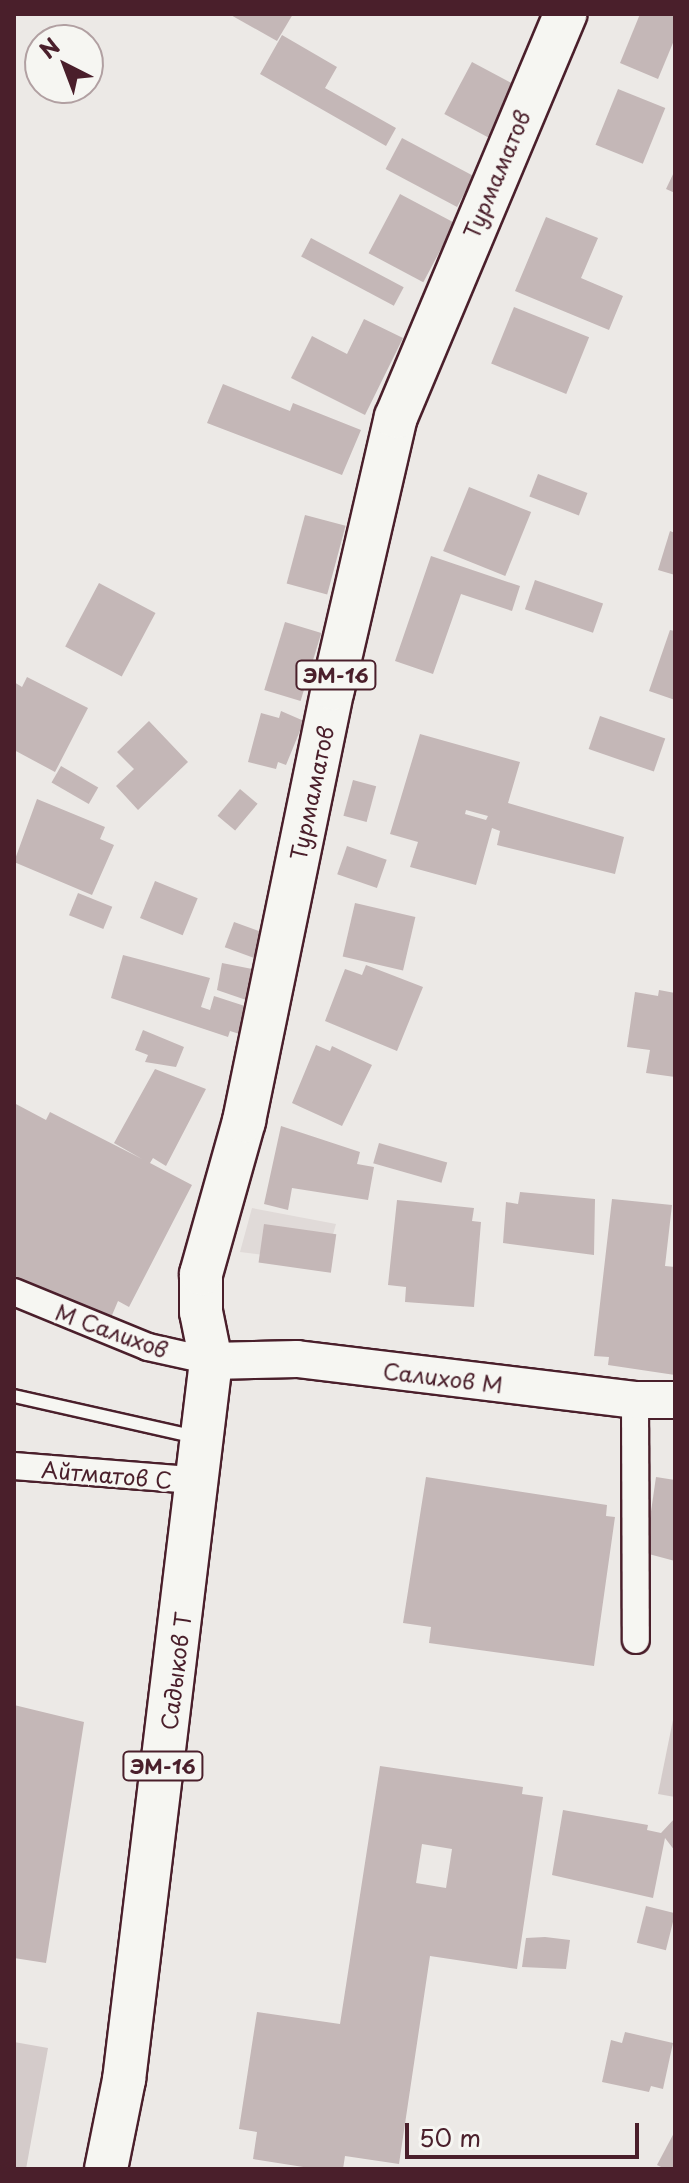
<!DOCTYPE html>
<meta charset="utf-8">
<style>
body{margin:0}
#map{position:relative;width:689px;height:2183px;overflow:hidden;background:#ece9e6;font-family:"Playpen Sans",sans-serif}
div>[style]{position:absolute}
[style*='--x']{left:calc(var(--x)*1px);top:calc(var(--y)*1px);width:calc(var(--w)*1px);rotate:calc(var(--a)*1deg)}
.built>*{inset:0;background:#e0dad8}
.green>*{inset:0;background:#d4cbca}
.building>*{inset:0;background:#c4b7b7;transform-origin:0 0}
.roads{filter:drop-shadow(2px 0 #4a1f2b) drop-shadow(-2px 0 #4a1f2b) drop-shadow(0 2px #4a1f2b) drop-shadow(0 -2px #4a1f2b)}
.service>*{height:12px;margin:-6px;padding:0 6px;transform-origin:6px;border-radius:6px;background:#f6f6f2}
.minor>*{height:26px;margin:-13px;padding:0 13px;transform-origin:13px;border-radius:13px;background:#f6f6f2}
.secondary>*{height:36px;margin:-18px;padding:0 18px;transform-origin:18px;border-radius:18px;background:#f6f6f2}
.trunk>*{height:42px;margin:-21px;padding:0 21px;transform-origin:21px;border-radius:21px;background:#f6f6f2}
span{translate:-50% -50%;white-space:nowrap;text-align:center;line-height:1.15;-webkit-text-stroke:6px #f6f6f2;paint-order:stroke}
.shield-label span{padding:2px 6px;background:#f6f6f2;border:2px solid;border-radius:6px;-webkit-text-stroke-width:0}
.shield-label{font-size:20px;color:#4a1f2b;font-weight:700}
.street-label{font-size:22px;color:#4a1f2b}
.frame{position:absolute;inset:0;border:16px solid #4a1f2b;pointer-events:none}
.north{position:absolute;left:24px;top:24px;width:80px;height:80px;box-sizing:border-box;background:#f6f6f2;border:2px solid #b1a0a2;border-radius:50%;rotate:318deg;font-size:22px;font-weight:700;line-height:32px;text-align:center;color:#4a1f2b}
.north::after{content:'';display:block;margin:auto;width:28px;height:36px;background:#4a1f2b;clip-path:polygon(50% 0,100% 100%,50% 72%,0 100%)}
.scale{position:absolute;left:405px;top:2123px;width:234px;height:36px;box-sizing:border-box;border:4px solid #4a1f2b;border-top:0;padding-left:10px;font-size:24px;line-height:28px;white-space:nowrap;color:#4a1f2b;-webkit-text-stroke:6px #f6f6f2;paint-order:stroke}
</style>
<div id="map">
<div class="built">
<i style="clip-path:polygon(252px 1208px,336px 1224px,325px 1262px,240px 1252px)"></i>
</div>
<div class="green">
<i style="clip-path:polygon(675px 1710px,675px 1797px,658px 1794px)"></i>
<i style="clip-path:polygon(14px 2042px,48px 2048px,26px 2169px,14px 2169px)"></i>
</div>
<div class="building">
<i style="clip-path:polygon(229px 14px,293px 14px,277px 41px)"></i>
<i style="clip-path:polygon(640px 14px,675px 14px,675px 38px,658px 79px,620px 63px)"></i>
<i style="clip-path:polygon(282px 35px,337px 67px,325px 88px,396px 128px,386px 146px,260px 74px)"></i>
<i style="left:472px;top:62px;width:51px;height:59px;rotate:28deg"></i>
<i style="left:618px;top:89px;width:51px;height:60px;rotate:22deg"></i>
<i style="left:402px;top:138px;width:81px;height:35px;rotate:28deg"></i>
<i style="clip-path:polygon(675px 170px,675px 193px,666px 189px)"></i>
<i style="left:400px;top:194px;width:62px;height:67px;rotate:28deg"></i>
<i style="clip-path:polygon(546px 217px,598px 238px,581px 278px,623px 296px,609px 330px,515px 291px)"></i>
<i style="left:311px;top:238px;width:105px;height:21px;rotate:28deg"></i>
<i style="left:514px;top:307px;width:81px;height:61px;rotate:22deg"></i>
<i style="clip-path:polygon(364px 319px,403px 338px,365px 415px,291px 378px,312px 336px,347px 354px)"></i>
<i style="clip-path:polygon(223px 384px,290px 411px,293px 403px,361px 430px,342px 475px,207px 423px)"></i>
<i style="left:538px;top:474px;width:53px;height:24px;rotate:21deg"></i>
<i style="left:469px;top:487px;width:67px;height:69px;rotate:22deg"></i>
<i style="left:305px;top:515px;width:42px;height:71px;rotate:15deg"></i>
<i style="clip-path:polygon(670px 531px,675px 533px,675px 575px,658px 570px)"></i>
<i style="clip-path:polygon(431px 556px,520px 586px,512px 611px,461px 594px,433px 674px,395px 661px)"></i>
<i style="left:535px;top:580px;width:72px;height:31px;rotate:19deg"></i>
<i style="left:99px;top:583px;width:64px;height:72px;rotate:28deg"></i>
<i style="left:285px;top:622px;width:38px;height:71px;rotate:17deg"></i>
<i style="clip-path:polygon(670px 630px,675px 631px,675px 700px,649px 691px)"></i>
<i style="clip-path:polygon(27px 677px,88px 708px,55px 772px,14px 750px,14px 682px,22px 687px)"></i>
<i style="clip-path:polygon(281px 711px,304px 721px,286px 765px,278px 762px,276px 769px,248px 762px,261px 713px,279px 718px)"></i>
<i style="left:600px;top:716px;width:69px;height:35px;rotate:19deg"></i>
<i style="clip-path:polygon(149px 721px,188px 762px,138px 810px,116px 786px,134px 769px,117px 752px)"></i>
<i style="clip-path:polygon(evenodd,420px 734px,520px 762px,508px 803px,624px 837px,615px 874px,497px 845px,500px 831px,492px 828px,476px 885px,410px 867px,418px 842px,390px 834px,420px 734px,466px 810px,488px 816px,486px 820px,465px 814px,466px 810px)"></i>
<i style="left:61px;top:766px;width:43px;height:19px;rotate:30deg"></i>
<i style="left:353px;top:780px;width:24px;height:37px;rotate:15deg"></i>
<i style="left:240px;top:789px;width:23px;height:35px;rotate:40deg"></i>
<i style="clip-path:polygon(37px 799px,105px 827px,100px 839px,114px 845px,92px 895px,14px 862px)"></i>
<i style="left:347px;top:846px;width:42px;height:30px;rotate:19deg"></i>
<i style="left:155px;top:881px;width:46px;height:40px;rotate:22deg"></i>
<i style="left:78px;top:893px;width:37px;height:24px;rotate:22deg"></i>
<i style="left:355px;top:903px;width:62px;height:55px;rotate:13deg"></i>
<i style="left:234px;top:922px;width:32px;height:27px;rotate:20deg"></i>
<i style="clip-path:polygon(123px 955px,210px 978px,201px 1007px,210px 1010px,214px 996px,254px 1009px,246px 1036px,230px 1031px,228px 1037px,111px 998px)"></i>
<i style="clip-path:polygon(222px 963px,262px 971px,252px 1002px,217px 990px)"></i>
<i style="clip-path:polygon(366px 965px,423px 987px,397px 1051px,325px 1021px,345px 969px,362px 975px)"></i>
<i style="clip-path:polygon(659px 990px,675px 993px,675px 1077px,646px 1073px,650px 1050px,627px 1047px,635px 992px,658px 996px)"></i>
<i style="clip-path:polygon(143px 1030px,184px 1047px,176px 1067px,145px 1062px,148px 1055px,135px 1050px)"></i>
<i style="clip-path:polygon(316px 1045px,330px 1051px,332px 1046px,372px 1065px,342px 1126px,292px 1103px)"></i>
<i style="clip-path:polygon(155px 1069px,206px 1089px,166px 1166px,153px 1158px,150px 1163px,192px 1185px,129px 1307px,118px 1301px,110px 1320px,14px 1278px,14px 1103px,46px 1120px,50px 1112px,142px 1159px,114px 1143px)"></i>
<i style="clip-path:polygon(281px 1126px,360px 1152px,357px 1164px,374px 1167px,368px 1200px,292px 1188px,288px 1210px,264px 1204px)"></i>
<i style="left:379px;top:1143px;width:71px;height:21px;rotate:16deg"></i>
<i style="clip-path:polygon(520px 1192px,595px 1199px,594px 1255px,503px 1243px,506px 1202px,518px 1204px)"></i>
<i style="clip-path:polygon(612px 1199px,672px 1205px,665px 1266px,675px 1267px,675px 1375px,608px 1365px,609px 1357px,594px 1356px)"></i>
<i style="clip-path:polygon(397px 1200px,474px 1208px,472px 1221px,481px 1222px,474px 1307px,405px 1302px,406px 1287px,388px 1285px)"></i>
<i style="left:264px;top:1224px;width:73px;height:39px;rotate:8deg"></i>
<i style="clip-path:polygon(426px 1477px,607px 1505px,606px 1516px,615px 1517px,594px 1666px,429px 1643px,431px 1627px,403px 1623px)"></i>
<i style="clip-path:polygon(656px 1477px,675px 1480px,675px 1561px,645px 1553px)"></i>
<i style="clip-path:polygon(14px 1705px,84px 1722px,46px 1963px,14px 1958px)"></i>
<i style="clip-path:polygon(evenodd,380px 1766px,523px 1787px,522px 1794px,543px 1797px,517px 1969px,430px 1956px,399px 2164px,345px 2156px,343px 2169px,316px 2169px,253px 2159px,257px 2132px,239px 2129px,257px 2012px,340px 2024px,380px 1766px,422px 1844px,452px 1849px,446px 1888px,416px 1883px,422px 1844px)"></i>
<i style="clip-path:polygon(563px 1810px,648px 1825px,647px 1830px,661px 1833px,675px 1818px,675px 1851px,665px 1838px,653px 1898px,552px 1875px)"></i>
<i style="left:646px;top:1906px;width:30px;height:38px;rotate:14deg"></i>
<i style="clip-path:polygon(545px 1937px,570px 1940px,566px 1969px,522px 1967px,526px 1938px)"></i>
<i style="clip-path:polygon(625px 2032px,673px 2043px,663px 2089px,651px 2086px,649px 2092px,602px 2082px,611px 2040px,622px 2043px)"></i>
<i style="clip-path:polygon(675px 2131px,675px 2169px,665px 2169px,657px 2165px)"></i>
</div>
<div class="roads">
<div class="service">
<i style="--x:14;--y:1396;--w:187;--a:12.7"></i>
</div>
<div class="minor">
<i style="--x:14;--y:1292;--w:145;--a:22.3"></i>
<i style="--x:148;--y:1347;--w:65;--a:12.5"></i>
<i style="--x:635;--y:1400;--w:240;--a:89.8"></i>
<i style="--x:14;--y:1466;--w:167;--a:4.5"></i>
<i style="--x:180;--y:1479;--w:19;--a:18"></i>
</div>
<div class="secondary">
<i style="--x:211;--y:1361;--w:86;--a:-1.3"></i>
<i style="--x:297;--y:1359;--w:340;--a:6.9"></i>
<i style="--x:635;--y:1400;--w:40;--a:0"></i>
</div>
<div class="trunk">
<i style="--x:106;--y:2169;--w:91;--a:-78.6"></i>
<i style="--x:124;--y:2080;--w:724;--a:-83.1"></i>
<i style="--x:211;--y:1361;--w:50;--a:-101.5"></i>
<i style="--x:201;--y:1312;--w:38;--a:-90"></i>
<i style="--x:201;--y:1274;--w:159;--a:-74.3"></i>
<i style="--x:244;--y:1121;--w:441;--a:-78.4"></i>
<i style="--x:333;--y:689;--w:279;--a:-77"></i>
<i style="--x:396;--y:417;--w:437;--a:-67.2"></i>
</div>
</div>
<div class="shield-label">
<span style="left:336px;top:675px">ЭМ-16</span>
<span style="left:163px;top:1766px">ЭМ-16</span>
</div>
<div class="street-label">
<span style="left:496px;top:174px;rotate:-67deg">Турмаматов</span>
<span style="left:311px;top:793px;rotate:-78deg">Турмаматов</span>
<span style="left:112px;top:1330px;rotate:20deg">М Салихов</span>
<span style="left:443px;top:1377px;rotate:7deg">Салихов М</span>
<span style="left:107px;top:1474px;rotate:5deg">Айтматов С</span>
<span style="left:175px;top:1671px;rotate:-83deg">Садыков Т</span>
</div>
<div class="frame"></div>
<div class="north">N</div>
<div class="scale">50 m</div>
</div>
